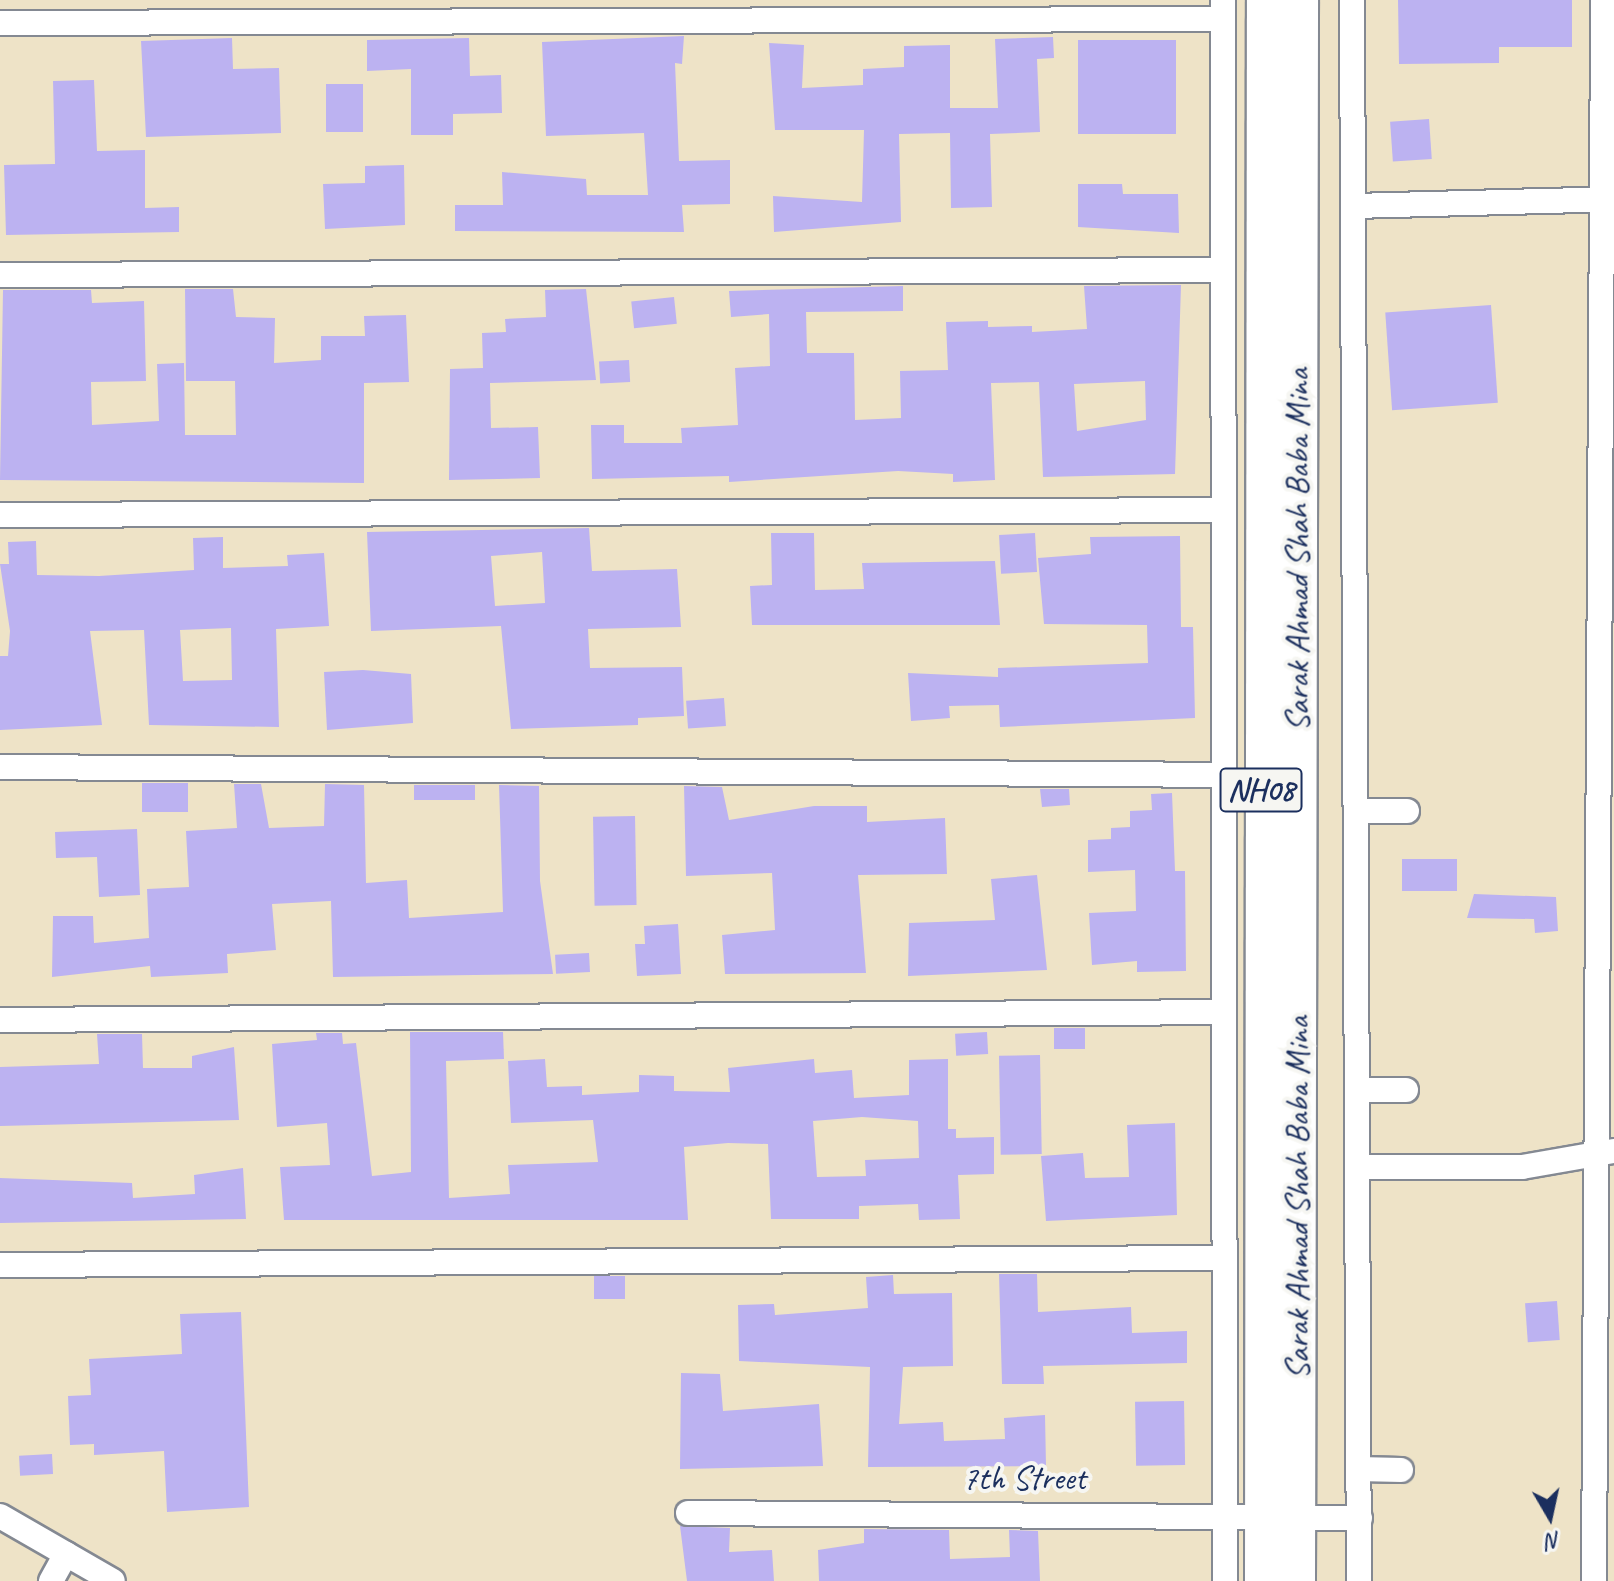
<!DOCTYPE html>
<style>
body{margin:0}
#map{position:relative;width:1614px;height:1581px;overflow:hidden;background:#eee3c7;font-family:Caveat,sans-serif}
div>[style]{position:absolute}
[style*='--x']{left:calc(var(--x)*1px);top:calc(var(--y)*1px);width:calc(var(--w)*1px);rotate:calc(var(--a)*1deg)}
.building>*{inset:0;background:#bcb2f1;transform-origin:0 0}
.roads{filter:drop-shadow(2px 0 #848992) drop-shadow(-2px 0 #848992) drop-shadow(0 2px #848992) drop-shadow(0 -2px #848992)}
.minor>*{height:24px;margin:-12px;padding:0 12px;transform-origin:12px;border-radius:12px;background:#fff}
.highway>*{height:36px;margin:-18px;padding:0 18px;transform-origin:18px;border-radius:18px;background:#fff}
span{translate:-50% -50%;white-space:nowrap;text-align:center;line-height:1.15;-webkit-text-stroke:8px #f6f6f2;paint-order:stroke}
.shield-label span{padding:2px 6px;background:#f6f6f2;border:2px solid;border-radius:6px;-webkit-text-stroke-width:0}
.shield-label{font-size:32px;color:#1b2f5e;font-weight:700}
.street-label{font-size:34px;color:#1b2f5e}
.north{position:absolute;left:1510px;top:1477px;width:80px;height:80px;-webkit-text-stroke:6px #f6f6f2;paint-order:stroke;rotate:171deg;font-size:22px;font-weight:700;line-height:32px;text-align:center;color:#1b2f5e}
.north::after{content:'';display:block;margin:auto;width:28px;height:36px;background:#1b2f5e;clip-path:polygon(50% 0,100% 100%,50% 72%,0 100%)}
</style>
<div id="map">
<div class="building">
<i style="clip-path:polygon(1398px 0,1572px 0,1572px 47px,1499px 47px,1499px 63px,1399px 64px)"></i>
<i style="clip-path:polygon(684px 36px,682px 64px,675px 63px,679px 161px,730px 160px,730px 204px,682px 205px,684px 232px,455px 231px,455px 205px,503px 205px,502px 172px,586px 179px,587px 195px,648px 195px,644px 133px,546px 136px,542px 42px)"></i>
<i style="clip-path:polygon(1053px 37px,1054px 58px,1037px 59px,1040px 132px,990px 134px,992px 207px,951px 208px,950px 133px,899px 134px,901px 222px,774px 232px,773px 196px,862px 202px,864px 130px,775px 130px,769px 43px,804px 45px,802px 88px,863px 85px,863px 69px,904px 67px,904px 46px,950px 45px,950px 108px,998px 108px,995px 39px)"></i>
<i style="clip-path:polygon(232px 38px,233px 69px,279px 68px,281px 133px,146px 137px,141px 41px)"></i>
<i style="clip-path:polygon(469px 38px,470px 76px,501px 75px,502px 113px,453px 114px,453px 135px,411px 135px,411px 69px,367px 71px,367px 40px)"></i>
<i style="left:1078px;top:40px;width:98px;height:94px"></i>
<i style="clip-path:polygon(94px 80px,97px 151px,145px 150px,145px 208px,179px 207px,179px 232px,6px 235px,4px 165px,55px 164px,53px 81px)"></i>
<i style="left:326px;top:84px;width:37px;height:48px"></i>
<i style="left:1429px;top:119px;width:40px;height:39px;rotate:86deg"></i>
<i style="clip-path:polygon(404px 165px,405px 225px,325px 229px,323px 184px,365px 183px,365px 166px)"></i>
<i style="clip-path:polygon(1078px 184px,1122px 184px,1123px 194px,1178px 194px,1179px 233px,1078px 227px)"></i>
<i style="clip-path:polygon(evenodd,1181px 285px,1175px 474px,1043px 477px,1039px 382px,991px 383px,995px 480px,953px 482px,953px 474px,898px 471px,729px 482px,729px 476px,592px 479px,591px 425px,624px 425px,624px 443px,682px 443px,681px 428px,738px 425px,735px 368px,770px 366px,769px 314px,731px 317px,729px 291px,903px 286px,903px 311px,806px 312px,807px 353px,854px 353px,855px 420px,901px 418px,900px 371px,948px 370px,946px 322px,988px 321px,988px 327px,1032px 326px,1032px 332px,1087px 329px,1084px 286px,1181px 285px,1145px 381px,1146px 420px,1077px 431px,1074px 384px,1145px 381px)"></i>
<i style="clip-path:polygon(185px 289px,233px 289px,236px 317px,275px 318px,274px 363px,321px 360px,321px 336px,365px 336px,364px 316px,406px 315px,409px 382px,364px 383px,364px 483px,0 480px,3px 290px,91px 290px,92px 303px,144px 301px,146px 381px,91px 382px,92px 425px,159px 421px,157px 364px,184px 363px,185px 435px,236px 435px,235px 381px,186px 381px)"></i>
<i style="clip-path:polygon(586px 289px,596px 380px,490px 383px,491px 428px,538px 427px,540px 478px,449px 480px,450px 369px,483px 368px,482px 333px,506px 332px,505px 319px,546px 317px,545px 290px)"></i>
<i style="left:674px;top:297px;width:27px;height:43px;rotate:84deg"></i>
<i style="left:1491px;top:305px;width:98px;height:106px;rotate:86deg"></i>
<i style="left:629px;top:360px;width:22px;height:30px;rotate:87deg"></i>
<i style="clip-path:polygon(evenodd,589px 528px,592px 571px,677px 569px,681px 627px,588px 629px,590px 668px,682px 667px,684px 716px,638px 718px,638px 725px,511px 729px,501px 626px,371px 631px,367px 532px,589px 528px,542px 552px,545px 603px,495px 606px,491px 556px,542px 552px)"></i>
<i style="clip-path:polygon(771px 533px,814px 533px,815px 590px,864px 589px,862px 563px,995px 561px,1000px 625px,752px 625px,750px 586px,772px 585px)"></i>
<i style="left:1035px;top:533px;width:39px;height:36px;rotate:87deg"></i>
<i style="clip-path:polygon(1180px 536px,1181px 627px,1193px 627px,1195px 718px,1000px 727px,999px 705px,949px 706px,950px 718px,911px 721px,908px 673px,998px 677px,998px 668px,1148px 663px,1147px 625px,1044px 624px,1038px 558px,1091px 554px,1090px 537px)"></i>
<i style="clip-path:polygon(evenodd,223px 537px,223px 568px,288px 566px,287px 555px,324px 553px,329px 626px,276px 629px,279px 727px,149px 725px,144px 630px,90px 631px,102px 725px,0 730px,0 656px,8px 656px,10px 631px,0 564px,9px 564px,8px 542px,36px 541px,37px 575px,99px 576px,194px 570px,193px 538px,223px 537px,231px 628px,232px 680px,183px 681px,180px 630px,231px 628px)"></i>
<i style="clip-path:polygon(363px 670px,411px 674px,413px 723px,327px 730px,324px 672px)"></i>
<i style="left:724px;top:698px;width:28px;height:38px;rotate:86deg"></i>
<i style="left:142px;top:783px;width:46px;height:29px"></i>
<i style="clip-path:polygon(234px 784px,261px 784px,269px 828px,324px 826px,325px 784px,364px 785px,366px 883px,407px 880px,409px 918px,503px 912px,499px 785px,539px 786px,540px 881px,553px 974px,333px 977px,331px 901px,272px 904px,276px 950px,227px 954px,228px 973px,151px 977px,150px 966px,52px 977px,53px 916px,93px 916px,94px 943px,149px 938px,147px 889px,189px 887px,186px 831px,237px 828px)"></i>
<i style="left:414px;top:785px;width:61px;height:15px"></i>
<i style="clip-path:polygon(684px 786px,722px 787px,729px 820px,814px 806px,867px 806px,867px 822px,945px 818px,947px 874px,858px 875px,866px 973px,725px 974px,722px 935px,775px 930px,772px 873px,686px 876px)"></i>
<i style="clip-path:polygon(1040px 789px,1069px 789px,1070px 805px,1042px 807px)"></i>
<i style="clip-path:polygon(1172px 793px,1175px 871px,1185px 871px,1186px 971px,1137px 972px,1137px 961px,1092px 965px,1089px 913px,1136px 911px,1135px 870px,1088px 872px,1088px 840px,1111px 839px,1111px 828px,1130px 827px,1130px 811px,1152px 810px,1151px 794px)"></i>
<i style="left:635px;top:816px;width:89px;height:42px;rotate:89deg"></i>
<i style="clip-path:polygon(137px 829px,140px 895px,99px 897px,97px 857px,56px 858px,55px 832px)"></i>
<i style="left:1457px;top:859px;width:32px;height:55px;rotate:90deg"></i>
<i style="clip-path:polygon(1037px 875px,1047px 970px,908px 976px,909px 923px,995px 920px,991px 879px)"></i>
<i style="clip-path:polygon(1474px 894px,1556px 897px,1558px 931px,1535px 933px,1534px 919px,1467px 918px)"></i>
<i style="clip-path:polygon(678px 924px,681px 974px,637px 976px,635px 944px,645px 944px,644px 926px)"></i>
<i style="left:589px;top:953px;width:19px;height:34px;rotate:87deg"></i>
<i style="left:1054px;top:1028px;width:31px;height:21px"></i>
<i style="clip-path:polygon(evenodd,410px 1032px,503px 1032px,504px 1059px,446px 1061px,449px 1198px,510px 1194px,508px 1165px,598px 1162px,593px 1120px,511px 1123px,508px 1061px,545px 1059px,547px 1087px,582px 1086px,582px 1095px,639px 1092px,639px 1075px,674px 1076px,674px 1091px,730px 1092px,728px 1068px,814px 1059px,815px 1073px,852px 1070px,854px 1098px,909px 1095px,909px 1060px,948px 1059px,948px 1129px,956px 1129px,956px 1138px,994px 1137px,994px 1174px,958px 1175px,960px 1219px,919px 1220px,918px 1204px,859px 1206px,859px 1219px,771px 1219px,768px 1144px,728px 1143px,684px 1147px,688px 1220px,284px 1220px,280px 1167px,330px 1165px,327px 1123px,277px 1127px,272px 1044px,317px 1040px,316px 1033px,342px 1033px,343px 1044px,356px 1043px,372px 1176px,411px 1172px,410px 1032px,862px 1117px,918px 1121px,919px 1158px,865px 1160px,866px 1176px,817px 1177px,813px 1121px,862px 1117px)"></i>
<i style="left:987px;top:1032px;width:22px;height:32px;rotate:87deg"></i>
<i style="clip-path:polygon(97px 1034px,142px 1034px,143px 1068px,192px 1068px,192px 1056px,234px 1047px,239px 1120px,0 1126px,0 1067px,99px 1064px)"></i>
<i style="left:1040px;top:1055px;width:99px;height:41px;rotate:89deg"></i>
<i style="clip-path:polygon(1175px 1123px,1177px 1215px,1046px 1221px,1041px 1156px,1083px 1153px,1085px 1178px,1129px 1177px,1127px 1125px)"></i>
<i style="clip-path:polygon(243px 1168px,246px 1219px,0 1223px,0 1178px,132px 1183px,133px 1198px,195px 1194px,194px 1175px)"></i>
<i style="clip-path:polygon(999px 1274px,1037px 1274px,1038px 1312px,1131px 1307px,1132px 1333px,1187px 1331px,1187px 1363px,1043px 1366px,1044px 1384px,1002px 1384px)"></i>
<i style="clip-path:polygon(893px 1275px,894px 1294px,952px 1293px,953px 1366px,903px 1367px,899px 1424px,943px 1422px,944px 1441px,1005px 1439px,1004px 1418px,1045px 1415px,1046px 1466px,868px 1467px,870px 1367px,739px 1361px,738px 1305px,774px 1304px,775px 1315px,868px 1308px,866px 1277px)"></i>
<i style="left:625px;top:1276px;width:23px;height:31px;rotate:90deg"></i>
<i style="left:1557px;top:1301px;width:39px;height:32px;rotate:86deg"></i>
<i style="clip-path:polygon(241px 1312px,249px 1507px,167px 1512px,164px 1451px,94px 1455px,94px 1444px,70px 1445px,68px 1396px,91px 1395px,89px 1359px,182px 1354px,180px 1314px)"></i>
<i style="clip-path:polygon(681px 1373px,720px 1374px,723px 1411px,819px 1404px,823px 1466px,680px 1469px)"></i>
<i style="left:1184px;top:1401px;width:64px;height:49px;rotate:89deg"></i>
<i style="left:52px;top:1454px;width:20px;height:33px;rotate:87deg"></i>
<i style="clip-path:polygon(680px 1526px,730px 1528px,729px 1552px,772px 1550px,774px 1581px,687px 1581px)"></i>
<i style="clip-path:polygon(864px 1529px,949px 1530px,950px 1559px,1010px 1557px,1009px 1530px,1038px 1531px,1040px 1581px,819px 1581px,818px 1550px,864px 1543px)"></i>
</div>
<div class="roads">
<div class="minor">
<i style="--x:1223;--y:0;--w:1581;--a:89.93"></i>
<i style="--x:1352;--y:0;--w:1581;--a:89.75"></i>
<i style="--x:0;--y:23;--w:1223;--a:-0.19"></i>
<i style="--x:1353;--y:206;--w:261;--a:-1.5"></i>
<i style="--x:0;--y:275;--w:1223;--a:-0.23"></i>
<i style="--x:0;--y:515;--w:1221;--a:-0.23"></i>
<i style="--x:0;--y:767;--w:1224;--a:0.37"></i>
<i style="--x:1356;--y:811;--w:51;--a:0"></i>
<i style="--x:0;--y:1020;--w:1224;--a:-0.37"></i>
<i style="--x:1358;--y:1090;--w:48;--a:0"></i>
<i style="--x:1358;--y:1167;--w:164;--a:0"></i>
<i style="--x:1522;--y:1167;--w:93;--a:-9.9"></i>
<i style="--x:0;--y:1265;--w:1224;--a:-0.33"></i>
<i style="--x:1359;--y:1469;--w:42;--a:1.4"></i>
<i style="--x:688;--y:1513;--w:672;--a:0.43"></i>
<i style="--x:0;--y:1516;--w:130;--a:29.9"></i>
<i style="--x:51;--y:1581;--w:31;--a:-61"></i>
<i style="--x:1594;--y:1581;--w:1581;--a:-89.67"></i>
</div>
<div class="highway">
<i style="--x:1263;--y:1581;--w:1581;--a:-89.93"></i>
<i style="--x:1297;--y:1581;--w:1581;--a:-89.89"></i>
</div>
</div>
<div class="shield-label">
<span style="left:1261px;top:790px">NH08</span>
</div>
<div class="street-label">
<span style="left:1297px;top:550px;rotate:-90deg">Sarak Ahmad Shah Baba Mina</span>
<span style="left:1297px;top:1198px;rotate:-90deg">Sarak Ahmad Shah Baba Mina</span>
<span style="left:1024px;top:1478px">7th Street</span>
</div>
<div class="north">N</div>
</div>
